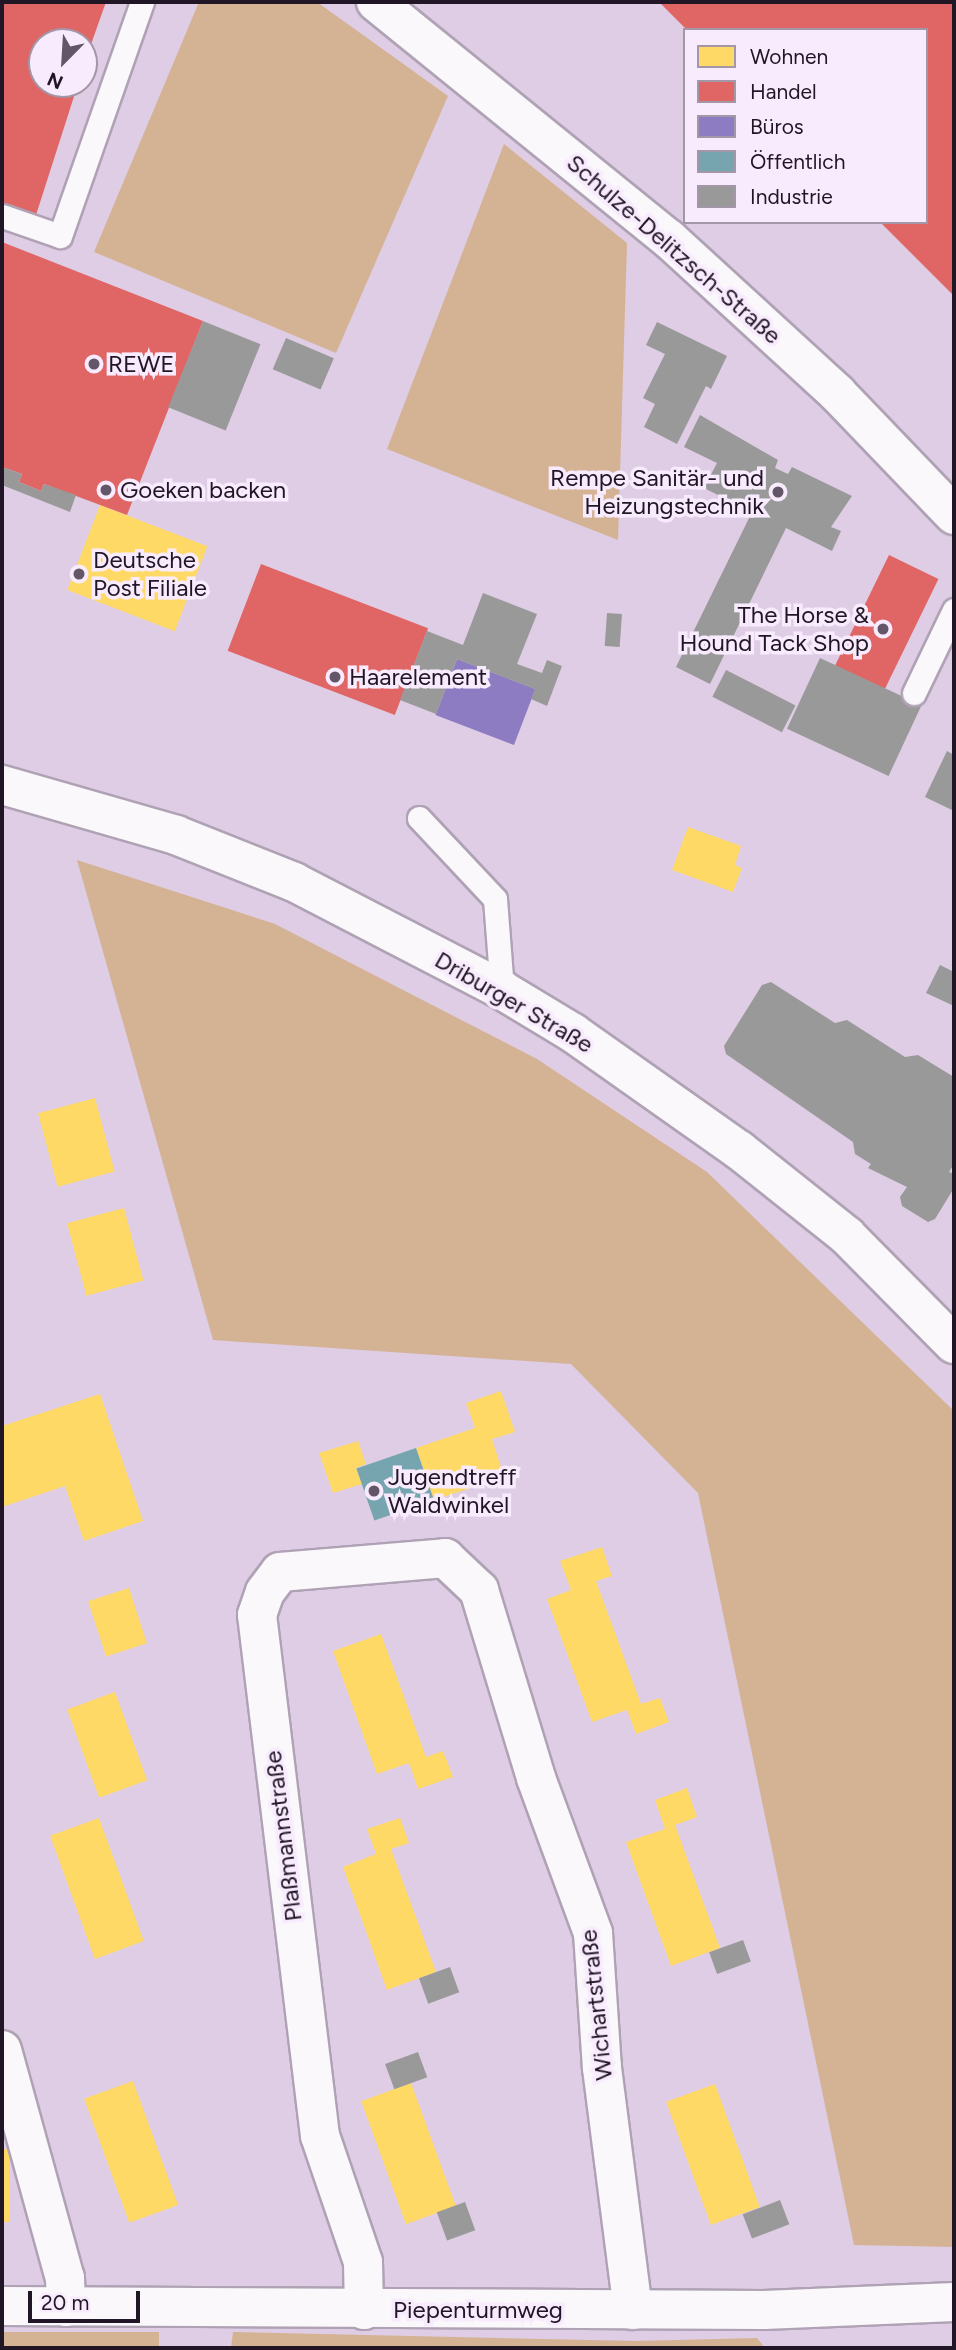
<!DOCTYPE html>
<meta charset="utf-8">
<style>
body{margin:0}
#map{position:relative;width:956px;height:2350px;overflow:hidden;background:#decde4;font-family:Figtree,sans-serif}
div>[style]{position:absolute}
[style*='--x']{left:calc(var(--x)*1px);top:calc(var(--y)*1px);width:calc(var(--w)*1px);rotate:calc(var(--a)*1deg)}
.green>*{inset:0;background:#d4b294;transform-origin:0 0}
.homes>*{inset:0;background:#ffd966;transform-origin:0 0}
.shops>*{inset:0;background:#e06666;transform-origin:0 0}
.offices>*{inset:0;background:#8e7cc3;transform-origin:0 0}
.public>*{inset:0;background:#76a5af;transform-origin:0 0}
.industry>*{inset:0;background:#999;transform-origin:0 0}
.roads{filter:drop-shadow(2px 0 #afa2b4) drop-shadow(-2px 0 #afa2b4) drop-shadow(0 2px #afa2b4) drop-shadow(0 -2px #afa2b4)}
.lane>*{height:23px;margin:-11.5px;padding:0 11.5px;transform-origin:11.5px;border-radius:11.5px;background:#faf8fb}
.street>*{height:38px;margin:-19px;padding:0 19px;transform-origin:19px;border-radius:19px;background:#faf8fb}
.secondary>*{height:38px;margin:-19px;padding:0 19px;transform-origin:19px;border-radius:19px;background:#faf8fb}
.dots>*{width:19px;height:19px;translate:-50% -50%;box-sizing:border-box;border:4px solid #f8ebfd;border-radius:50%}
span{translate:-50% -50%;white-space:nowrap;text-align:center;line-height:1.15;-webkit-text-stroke:7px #f8ebfd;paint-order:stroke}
.street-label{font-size:24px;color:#211625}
.poi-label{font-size:24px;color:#211625}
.left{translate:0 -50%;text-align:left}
.right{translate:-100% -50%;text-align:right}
.frame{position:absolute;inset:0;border:4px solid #211625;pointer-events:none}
.legend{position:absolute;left:683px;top:28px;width:245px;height:196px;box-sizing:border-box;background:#f8ebfd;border:2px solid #a296a7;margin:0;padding:9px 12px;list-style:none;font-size:21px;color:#211625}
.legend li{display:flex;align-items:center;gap:14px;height:35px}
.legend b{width:35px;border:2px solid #a296a7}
.north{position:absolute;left:28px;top:28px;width:70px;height:70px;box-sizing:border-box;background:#f8ebfd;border:2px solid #a296a7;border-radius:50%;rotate:204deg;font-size:19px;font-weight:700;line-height:28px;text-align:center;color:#211625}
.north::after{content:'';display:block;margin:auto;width:24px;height:32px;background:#635668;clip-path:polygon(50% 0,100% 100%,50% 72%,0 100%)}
.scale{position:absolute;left:28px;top:2291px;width:112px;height:32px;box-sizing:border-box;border:4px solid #211625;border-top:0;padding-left:9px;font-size:21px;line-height:24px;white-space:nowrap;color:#211625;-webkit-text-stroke:5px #f8ebfd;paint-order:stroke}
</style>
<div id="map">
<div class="green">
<i style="clip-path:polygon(199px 2px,317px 2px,448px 96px,336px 353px,94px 252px)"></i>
<i style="clip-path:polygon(504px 144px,627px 243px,618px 540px,387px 449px)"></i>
<i style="clip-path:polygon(77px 860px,275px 924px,537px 1059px,707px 1172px,954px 1411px,954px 2247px,854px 2245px,698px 1493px,571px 1364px,213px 1340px)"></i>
<i style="left:2px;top:2332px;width:157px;height:16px"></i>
<i style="clip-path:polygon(233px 2332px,636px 2341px,757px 2338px,765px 2348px,231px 2348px)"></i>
</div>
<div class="homes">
<i style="left:100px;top:505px;width:115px;height:91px;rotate:21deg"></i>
<i style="clip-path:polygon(688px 827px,741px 846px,735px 865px,742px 868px,733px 892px,672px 870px)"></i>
<i style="left:95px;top:1098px;width:76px;height:59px;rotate:75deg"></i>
<i style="left:124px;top:1208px;width:75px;height:59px;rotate:75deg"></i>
<i style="clip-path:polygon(501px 1391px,515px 1432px,492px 1439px,504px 1477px,434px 1500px,416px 1448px,475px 1428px,466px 1403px)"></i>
<i style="clip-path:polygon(100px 1394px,143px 1521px,84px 1541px,65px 1486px,2px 1507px,2px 1426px)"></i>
<i style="clip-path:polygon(358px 1441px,366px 1464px,356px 1468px,362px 1484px,333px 1493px,319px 1453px)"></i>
<i style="clip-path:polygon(602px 1547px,612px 1576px,596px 1581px,641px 1704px,660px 1698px,669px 1722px,636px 1734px,627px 1710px,592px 1722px,547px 1599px,571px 1590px,560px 1561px)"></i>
<i style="left:129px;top:1588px;width:58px;height:43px;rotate:72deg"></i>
<i style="clip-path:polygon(381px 1634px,426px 1757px,443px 1751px,453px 1777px,418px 1789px,409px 1763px,377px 1774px,333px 1651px)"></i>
<i style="left:115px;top:1692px;width:94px;height:51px;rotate:70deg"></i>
<i style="clip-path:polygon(687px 1788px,697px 1817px,675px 1825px,720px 1948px,671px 1966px,626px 1842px,665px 1829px,655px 1800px)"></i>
<i style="left:99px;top:1818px;width:131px;height:52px;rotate:70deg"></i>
<i style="clip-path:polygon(400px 1818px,409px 1843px,391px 1849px,436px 1972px,387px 1990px,343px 1867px,376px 1854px,367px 1829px)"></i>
<i style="left:133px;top:2081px;width:132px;height:52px;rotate:70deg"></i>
<i style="left:411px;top:2083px;width:131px;height:53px;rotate:70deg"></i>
<i style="left:715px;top:2084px;width:131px;height:52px;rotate:70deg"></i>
<i style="left:2px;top:2149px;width:7px;height:73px"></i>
</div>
<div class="shops">
<i style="clip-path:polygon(2px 2px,106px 2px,84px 64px,84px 42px,42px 42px,42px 84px,78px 84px,36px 215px,2px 203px)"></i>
<i style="clip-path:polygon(659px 2px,954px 2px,954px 296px,880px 222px,926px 222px,926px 30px,687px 30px)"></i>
<i style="clip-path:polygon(2px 242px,203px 321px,127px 515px,44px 484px,41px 491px,19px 482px,22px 474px,2px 467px)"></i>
<i style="left:889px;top:555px;width:55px;height:123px;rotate:26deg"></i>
<i style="left:261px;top:564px;width:179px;height:93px;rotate:21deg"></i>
</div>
<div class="offices">
<i style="left:457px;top:659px;width:84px;height:60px;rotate:21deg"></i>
</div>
<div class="public">
<i style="left:416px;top:1448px;width:55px;height:63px;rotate:71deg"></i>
</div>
<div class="industry">
<i style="left:203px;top:321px;width:62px;height:93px;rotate:22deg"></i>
<i style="clip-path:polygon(657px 322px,727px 356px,711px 389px,706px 386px,677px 444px,644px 427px,655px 404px,643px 398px,665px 354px,646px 345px)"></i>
<i style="left:286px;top:338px;width:52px;height:34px;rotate:23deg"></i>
<i style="clip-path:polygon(700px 415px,778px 460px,775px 468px,788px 474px,792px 467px,852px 496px,831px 527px,841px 531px,832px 551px,786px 528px,710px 684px,676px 667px,752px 512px,704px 488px,717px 463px,684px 447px)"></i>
<i style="clip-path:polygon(2px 467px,22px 474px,19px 482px,41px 491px,44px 484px,76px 495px,70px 512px,2px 485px)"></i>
<i style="clip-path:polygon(483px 593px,537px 614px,517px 664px,542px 673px,547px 660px,562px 666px,547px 706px,531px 699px,535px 689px,457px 659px,436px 714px,400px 700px,427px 631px,463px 645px)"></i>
<i style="left:607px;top:613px;width:15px;height:33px;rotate:4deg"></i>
<i style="left:820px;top:658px;width:112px;height:78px;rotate:25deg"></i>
<i style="left:726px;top:670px;width:78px;height:30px;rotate:27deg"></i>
<i style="clip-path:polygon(947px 751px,954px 755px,954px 811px,925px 797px)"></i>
<i style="clip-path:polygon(940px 965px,954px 972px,954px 1006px,926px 993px)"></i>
<i style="clip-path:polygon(771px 982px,835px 1023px,847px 1020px,905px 1057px,918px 1055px,954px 1077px,954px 1164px,949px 1172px,954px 1174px,954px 1188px,935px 1219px,928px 1222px,902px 1206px,900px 1197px,907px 1187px,868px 1168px,871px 1164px,855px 1154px,853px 1142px,726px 1054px,724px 1046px,762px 985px)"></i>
<i style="left:743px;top:1940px;width:23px;height:36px;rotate:70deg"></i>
<i style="left:450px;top:1967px;width:27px;height:33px;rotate:70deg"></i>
<i style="left:418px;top:2052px;width:27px;height:35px;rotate:70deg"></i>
<i style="left:780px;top:2200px;width:26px;height:40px;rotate:69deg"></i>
<i style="left:465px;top:2202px;width:30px;height:30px;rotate:70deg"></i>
</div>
<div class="roads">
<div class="lane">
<i style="--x:2;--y:216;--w:61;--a:19"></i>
<i style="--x:60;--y:236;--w:248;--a:-70.7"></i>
<i style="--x:914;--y:693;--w:92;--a:-64.3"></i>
<i style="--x:419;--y:818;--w:111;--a:46.8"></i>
<i style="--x:495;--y:899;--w:91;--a:85.6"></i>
</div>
<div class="street">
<i style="--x:376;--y:2;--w:377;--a:39"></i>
<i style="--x:669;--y:239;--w:228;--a:42.5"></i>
<i style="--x:837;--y:393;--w:169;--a:46.2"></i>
<i style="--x:2;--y:2050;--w:237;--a:74.6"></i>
<i style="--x:65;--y:2278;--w:29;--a:88"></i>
<i style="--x:2;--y:2306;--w:762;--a:0.3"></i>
<i style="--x:764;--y:2310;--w:190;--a:-2.4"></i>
<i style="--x:364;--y:2310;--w:48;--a:-91.2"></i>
<i style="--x:363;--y:2262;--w:133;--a:-108.8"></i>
<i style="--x:320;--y:2136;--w:525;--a:-96.89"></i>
<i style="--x:257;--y:1615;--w:24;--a:-71"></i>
<i style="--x:265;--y:1592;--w:25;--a:-53"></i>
<i style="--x:280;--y:1572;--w:166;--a:-4.8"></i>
<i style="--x:445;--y:1558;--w:47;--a:43.3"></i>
<i style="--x:479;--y:1590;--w:196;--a:73.1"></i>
<i style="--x:536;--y:1778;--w:165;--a:69.8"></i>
<i style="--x:593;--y:1933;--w:135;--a:86.2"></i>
<i style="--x:602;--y:2068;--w:244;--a:82.7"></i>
</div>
<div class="secondary">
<i style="--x:2;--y:785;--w:181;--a:16"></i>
<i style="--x:176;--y:835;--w:127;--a:21.7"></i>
<i style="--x:294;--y:882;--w:234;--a:27.4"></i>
<i style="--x:502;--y:990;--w:83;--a:31.2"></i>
<i style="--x:573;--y:1033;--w:203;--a:35.2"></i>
<i style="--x:739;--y:1150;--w:138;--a:38.5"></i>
<i style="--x:847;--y:1236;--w:152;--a:45.3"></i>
</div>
</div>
<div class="dots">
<i style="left:94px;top:364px;background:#635668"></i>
<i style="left:106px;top:490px;background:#635668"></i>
<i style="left:778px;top:492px;background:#635668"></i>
<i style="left:79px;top:574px;background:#635668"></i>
<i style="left:883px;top:629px;background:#635668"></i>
<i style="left:335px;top:677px;background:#635668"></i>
<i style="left:374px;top:1491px;background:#635668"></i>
</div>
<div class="street-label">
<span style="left:674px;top:249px;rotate:41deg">Schulze-Delitzsch-Straße</span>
<span style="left:514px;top:1002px;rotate:30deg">Driburger Straße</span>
<span style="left:283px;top:1836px;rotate:-97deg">Plaßmannstraße</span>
<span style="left:596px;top:2005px;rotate:-96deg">Wichartstraße</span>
<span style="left:478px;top:2310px">Piepenturmweg</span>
</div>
<div class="poi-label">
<span class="left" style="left:108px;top:364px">REWE</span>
<span class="right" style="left:764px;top:492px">Rempe Sanitär- und<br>Heizungstechnik</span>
<span class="left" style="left:120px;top:490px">Goeken backen</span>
<span class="left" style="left:93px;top:574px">Deutsche<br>Post Filiale</span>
<span class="right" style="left:869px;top:629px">The Horse &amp;<br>Hound Tack Shop</span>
<span class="left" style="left:349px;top:677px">Haarelement</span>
<span class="left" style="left:388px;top:1491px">Jugendtreff<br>Waldwinkel</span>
</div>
<div class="frame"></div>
<ul class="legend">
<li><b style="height:19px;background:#ffd966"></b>Wohnen</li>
<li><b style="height:19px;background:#e06666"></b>Handel</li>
<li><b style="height:19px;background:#8e7cc3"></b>Büros</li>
<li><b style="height:19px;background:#76a5af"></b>Öffentlich</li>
<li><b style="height:19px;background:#999"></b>Industrie</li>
</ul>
<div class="north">N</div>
<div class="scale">20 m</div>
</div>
